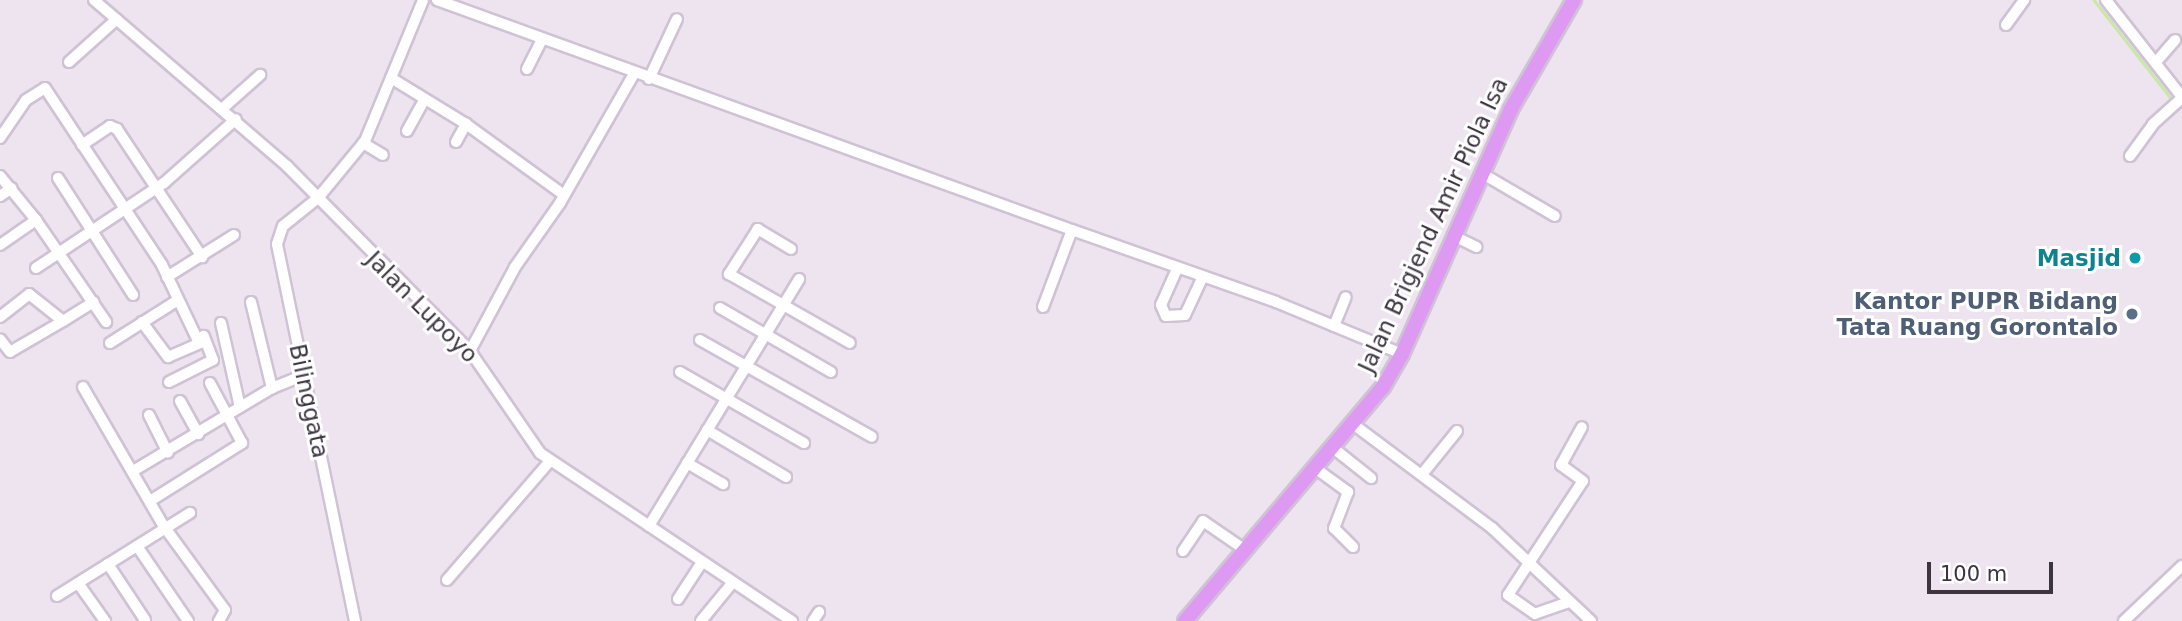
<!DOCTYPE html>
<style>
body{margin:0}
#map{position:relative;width:2182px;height:621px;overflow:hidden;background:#ede4f0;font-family:"DejaVu Sans",sans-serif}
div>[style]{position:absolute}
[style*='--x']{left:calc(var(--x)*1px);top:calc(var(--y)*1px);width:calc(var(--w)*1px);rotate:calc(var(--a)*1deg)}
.stream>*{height:2.5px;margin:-1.25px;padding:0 1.25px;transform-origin:1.25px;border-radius:1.25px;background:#c9e7a5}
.roads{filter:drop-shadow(2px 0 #d0c2d5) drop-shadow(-2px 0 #d0c2d5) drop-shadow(0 2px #d0c2d5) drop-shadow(0 -2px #d0c2d5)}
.minor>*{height:10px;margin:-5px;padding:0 5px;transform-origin:5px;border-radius:5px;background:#fff}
.major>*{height:14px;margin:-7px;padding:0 7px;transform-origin:7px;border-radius:7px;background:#de9af3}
.dots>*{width:19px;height:19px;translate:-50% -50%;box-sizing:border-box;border:4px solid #fff;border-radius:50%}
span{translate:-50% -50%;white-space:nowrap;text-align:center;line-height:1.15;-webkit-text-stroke:6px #fff;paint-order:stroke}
.street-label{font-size:23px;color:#3d3441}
.culture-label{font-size:23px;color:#0d838f;font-weight:700}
.right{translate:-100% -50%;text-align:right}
.service-label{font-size:23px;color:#4e5e75;font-weight:700}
.scale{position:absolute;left:1927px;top:562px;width:126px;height:32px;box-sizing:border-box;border:4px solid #3d3441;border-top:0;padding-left:9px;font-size:21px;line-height:24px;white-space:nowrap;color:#3d3441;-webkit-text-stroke:5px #fff;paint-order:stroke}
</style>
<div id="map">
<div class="stream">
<i style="--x:2094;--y:0;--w:130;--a:51.9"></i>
</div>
<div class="roads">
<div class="minor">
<i style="--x:94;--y:0;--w:255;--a:40.7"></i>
<i style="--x:287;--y:166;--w:260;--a:45.3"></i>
<i style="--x:470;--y:351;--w:124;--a:55.5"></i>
<i style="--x:540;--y:453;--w:303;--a:33.7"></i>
<i style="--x:437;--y:0;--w:675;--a:19.91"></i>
<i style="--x:2106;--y:0;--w:123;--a:51.9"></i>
<i style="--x:2006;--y:25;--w:31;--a:-54"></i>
<i style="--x:69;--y:62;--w:64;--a:-41.9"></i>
<i style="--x:2156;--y:62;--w:29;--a:-49"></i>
<i style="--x:527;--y:69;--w:33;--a:-63"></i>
<i style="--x:391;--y:78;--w:88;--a:31.5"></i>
<i style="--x:466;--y:124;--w:121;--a:35.9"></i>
<i style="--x:649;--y:79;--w:66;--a:-65"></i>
<i style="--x:223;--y:108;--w:50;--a:-41.7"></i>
<i style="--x:407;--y:131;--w:35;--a:-61"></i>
<i style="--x:0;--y:138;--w:46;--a:-55.6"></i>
<i style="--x:26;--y:100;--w:22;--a:-32"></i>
<i style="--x:45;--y:88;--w:212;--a:56.5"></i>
<i style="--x:162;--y:265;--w:86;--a:64.6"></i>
<i style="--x:456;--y:142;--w:21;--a:-61"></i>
<i style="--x:363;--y:143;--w:23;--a:31"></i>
<i style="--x:82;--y:145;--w:34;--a:-34"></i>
<i style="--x:110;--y:126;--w:8;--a:23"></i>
<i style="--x:117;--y:129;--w:154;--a:56.4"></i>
<i style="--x:2130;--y:156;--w:39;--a:-54"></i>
<i style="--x:2153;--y:124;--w:39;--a:-42"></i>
<i style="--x:1483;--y:174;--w:83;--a:30.3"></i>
<i style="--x:0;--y:176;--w:57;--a:50.7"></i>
<i style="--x:58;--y:178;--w:139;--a:57.3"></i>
<i style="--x:0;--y:196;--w:14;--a:-34"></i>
<i style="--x:1454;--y:236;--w:25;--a:26"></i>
<i style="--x:0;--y:245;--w:44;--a:-34.8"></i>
<i style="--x:36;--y:220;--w:124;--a:55.5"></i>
<i style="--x:791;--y:249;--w:39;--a:-149"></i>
<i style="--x:758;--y:229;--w:54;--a:122.8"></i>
<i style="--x:729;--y:274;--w:139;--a:29.7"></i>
<i style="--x:36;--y:268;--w:154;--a:-33.6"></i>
<i style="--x:164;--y:183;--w:96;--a:-41.6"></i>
<i style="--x:1177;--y:269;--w:39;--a:114"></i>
<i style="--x:1161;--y:305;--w:12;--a:66"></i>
<i style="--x:1166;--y:316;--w:19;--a:-3"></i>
<i style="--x:1185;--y:315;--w:40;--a:-65"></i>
<i style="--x:167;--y:277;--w:79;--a:-32.1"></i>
<i style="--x:251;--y:302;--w:89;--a:76.3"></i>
<i style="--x:1043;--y:307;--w:82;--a:-69.4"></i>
<i style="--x:1072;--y:230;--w:216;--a:19.4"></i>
<i style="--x:1276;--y:302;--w:136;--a:22.4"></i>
<i style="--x:720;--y:308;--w:128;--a:30"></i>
<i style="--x:0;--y:317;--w:37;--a:-38"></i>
<i style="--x:29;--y:294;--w:43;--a:38.5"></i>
<i style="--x:63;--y:321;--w:61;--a:149.7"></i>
<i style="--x:10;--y:352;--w:16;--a:-128"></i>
<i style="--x:63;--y:321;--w:36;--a:-32"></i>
<i style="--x:142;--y:322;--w:44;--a:53.4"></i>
<i style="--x:168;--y:357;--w:40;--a:-23.4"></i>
<i style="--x:221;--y:323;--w:86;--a:77.3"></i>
<i style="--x:1334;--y:326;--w:31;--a:-68"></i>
<i style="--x:700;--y:340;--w:197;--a:29.4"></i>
<i style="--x:110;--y:343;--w:80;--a:-32.3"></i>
<i style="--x:470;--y:351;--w:95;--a:-61.8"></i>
<i style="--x:515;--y:267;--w:78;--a:-54.9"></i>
<i style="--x:560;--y:203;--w:149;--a:-60.2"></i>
<i style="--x:680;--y:372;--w:143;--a:29.8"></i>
<i style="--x:169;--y:382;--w:49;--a:-26.6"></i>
<i style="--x:213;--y:360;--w:26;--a:-111"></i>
<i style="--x:83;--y:387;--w:160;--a:59.9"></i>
<i style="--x:163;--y:525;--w:105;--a:53.9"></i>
<i style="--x:225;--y:610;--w:13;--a:119"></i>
<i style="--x:180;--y:401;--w:38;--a:61"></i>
<i style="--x:149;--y:415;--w:42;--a:63.4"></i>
<i style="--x:1353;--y:424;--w:174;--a:36.8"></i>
<i style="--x:1492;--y:528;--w:136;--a:43.2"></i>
<i style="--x:707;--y:430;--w:92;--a:30.7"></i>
<i style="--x:1332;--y:447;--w:50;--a:38.5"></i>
<i style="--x:687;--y:463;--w:42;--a:30.3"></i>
<i style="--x:1315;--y:468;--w:41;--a:36"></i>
<i style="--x:1348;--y:492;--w:39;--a:111"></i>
<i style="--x:1334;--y:528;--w:27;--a:45"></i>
<i style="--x:133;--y:471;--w:162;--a:-30.8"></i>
<i style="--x:272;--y:388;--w:35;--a:-22"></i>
<i style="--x:1423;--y:473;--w:54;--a:-51"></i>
<i style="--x:150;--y:501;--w:109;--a:-32.2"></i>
<i style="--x:242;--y:443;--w:68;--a:-118.1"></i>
<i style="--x:649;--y:526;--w:289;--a:-58.7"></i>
<i style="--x:137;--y:546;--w:91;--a:55.8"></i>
<i style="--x:1183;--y:551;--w:36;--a:-56"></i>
<i style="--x:1203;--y:521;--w:51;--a:34.6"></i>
<i style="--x:108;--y:564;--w:67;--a:56.5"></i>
<i style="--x:447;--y:580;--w:157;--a:-49.1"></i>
<i style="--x:78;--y:583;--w:47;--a:54.6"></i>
<i style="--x:57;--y:596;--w:157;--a:-32"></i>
<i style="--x:678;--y:599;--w:44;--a:-57"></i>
<i style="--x:1569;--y:602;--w:36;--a:161"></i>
<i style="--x:1535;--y:614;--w:33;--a:-145"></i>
<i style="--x:1508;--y:595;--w:136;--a:-56.7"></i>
<i style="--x:1583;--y:481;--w:27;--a:-144"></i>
<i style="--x:1561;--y:465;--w:43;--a:-61.1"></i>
<i style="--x:355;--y:621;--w:385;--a:-101.7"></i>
<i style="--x:277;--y:244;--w:19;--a:-72"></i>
<i style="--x:283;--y:226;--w:45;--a:-38.7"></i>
<i style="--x:318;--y:198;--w:74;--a:-50.5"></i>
<i style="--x:365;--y:141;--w:152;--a:-67.6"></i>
<i style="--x:701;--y:621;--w:50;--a:-50.6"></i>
<i style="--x:813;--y:621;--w:11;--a:-56"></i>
<i style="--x:2124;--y:621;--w:80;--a:-43.5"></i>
</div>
<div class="major">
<i style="--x:1185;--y:621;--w:307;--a:-49.8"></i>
<i style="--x:1383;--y:387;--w:38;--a:-60"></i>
<i style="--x:1402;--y:354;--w:268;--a:-66"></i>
<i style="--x:1511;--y:109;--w:126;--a:-60"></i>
</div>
</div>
<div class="dots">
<i style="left:2135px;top:258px;background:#0f9aa8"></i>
<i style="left:2132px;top:314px;background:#5c6f8a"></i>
</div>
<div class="street-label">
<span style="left:1433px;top:225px;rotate:-65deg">Jalan Brigjend Amir Piola Isa</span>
<span style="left:422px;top:307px;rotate:45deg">Jalan Lupoyo</span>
<span style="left:309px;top:401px;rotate:78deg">Bilinggata</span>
</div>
<div class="culture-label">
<span class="right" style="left:2121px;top:258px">Masjid</span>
</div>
<div class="service-label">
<span class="right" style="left:2118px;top:314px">Kantor PUPR Bidang<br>Tata Ruang Gorontalo</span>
</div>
<div class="scale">100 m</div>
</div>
